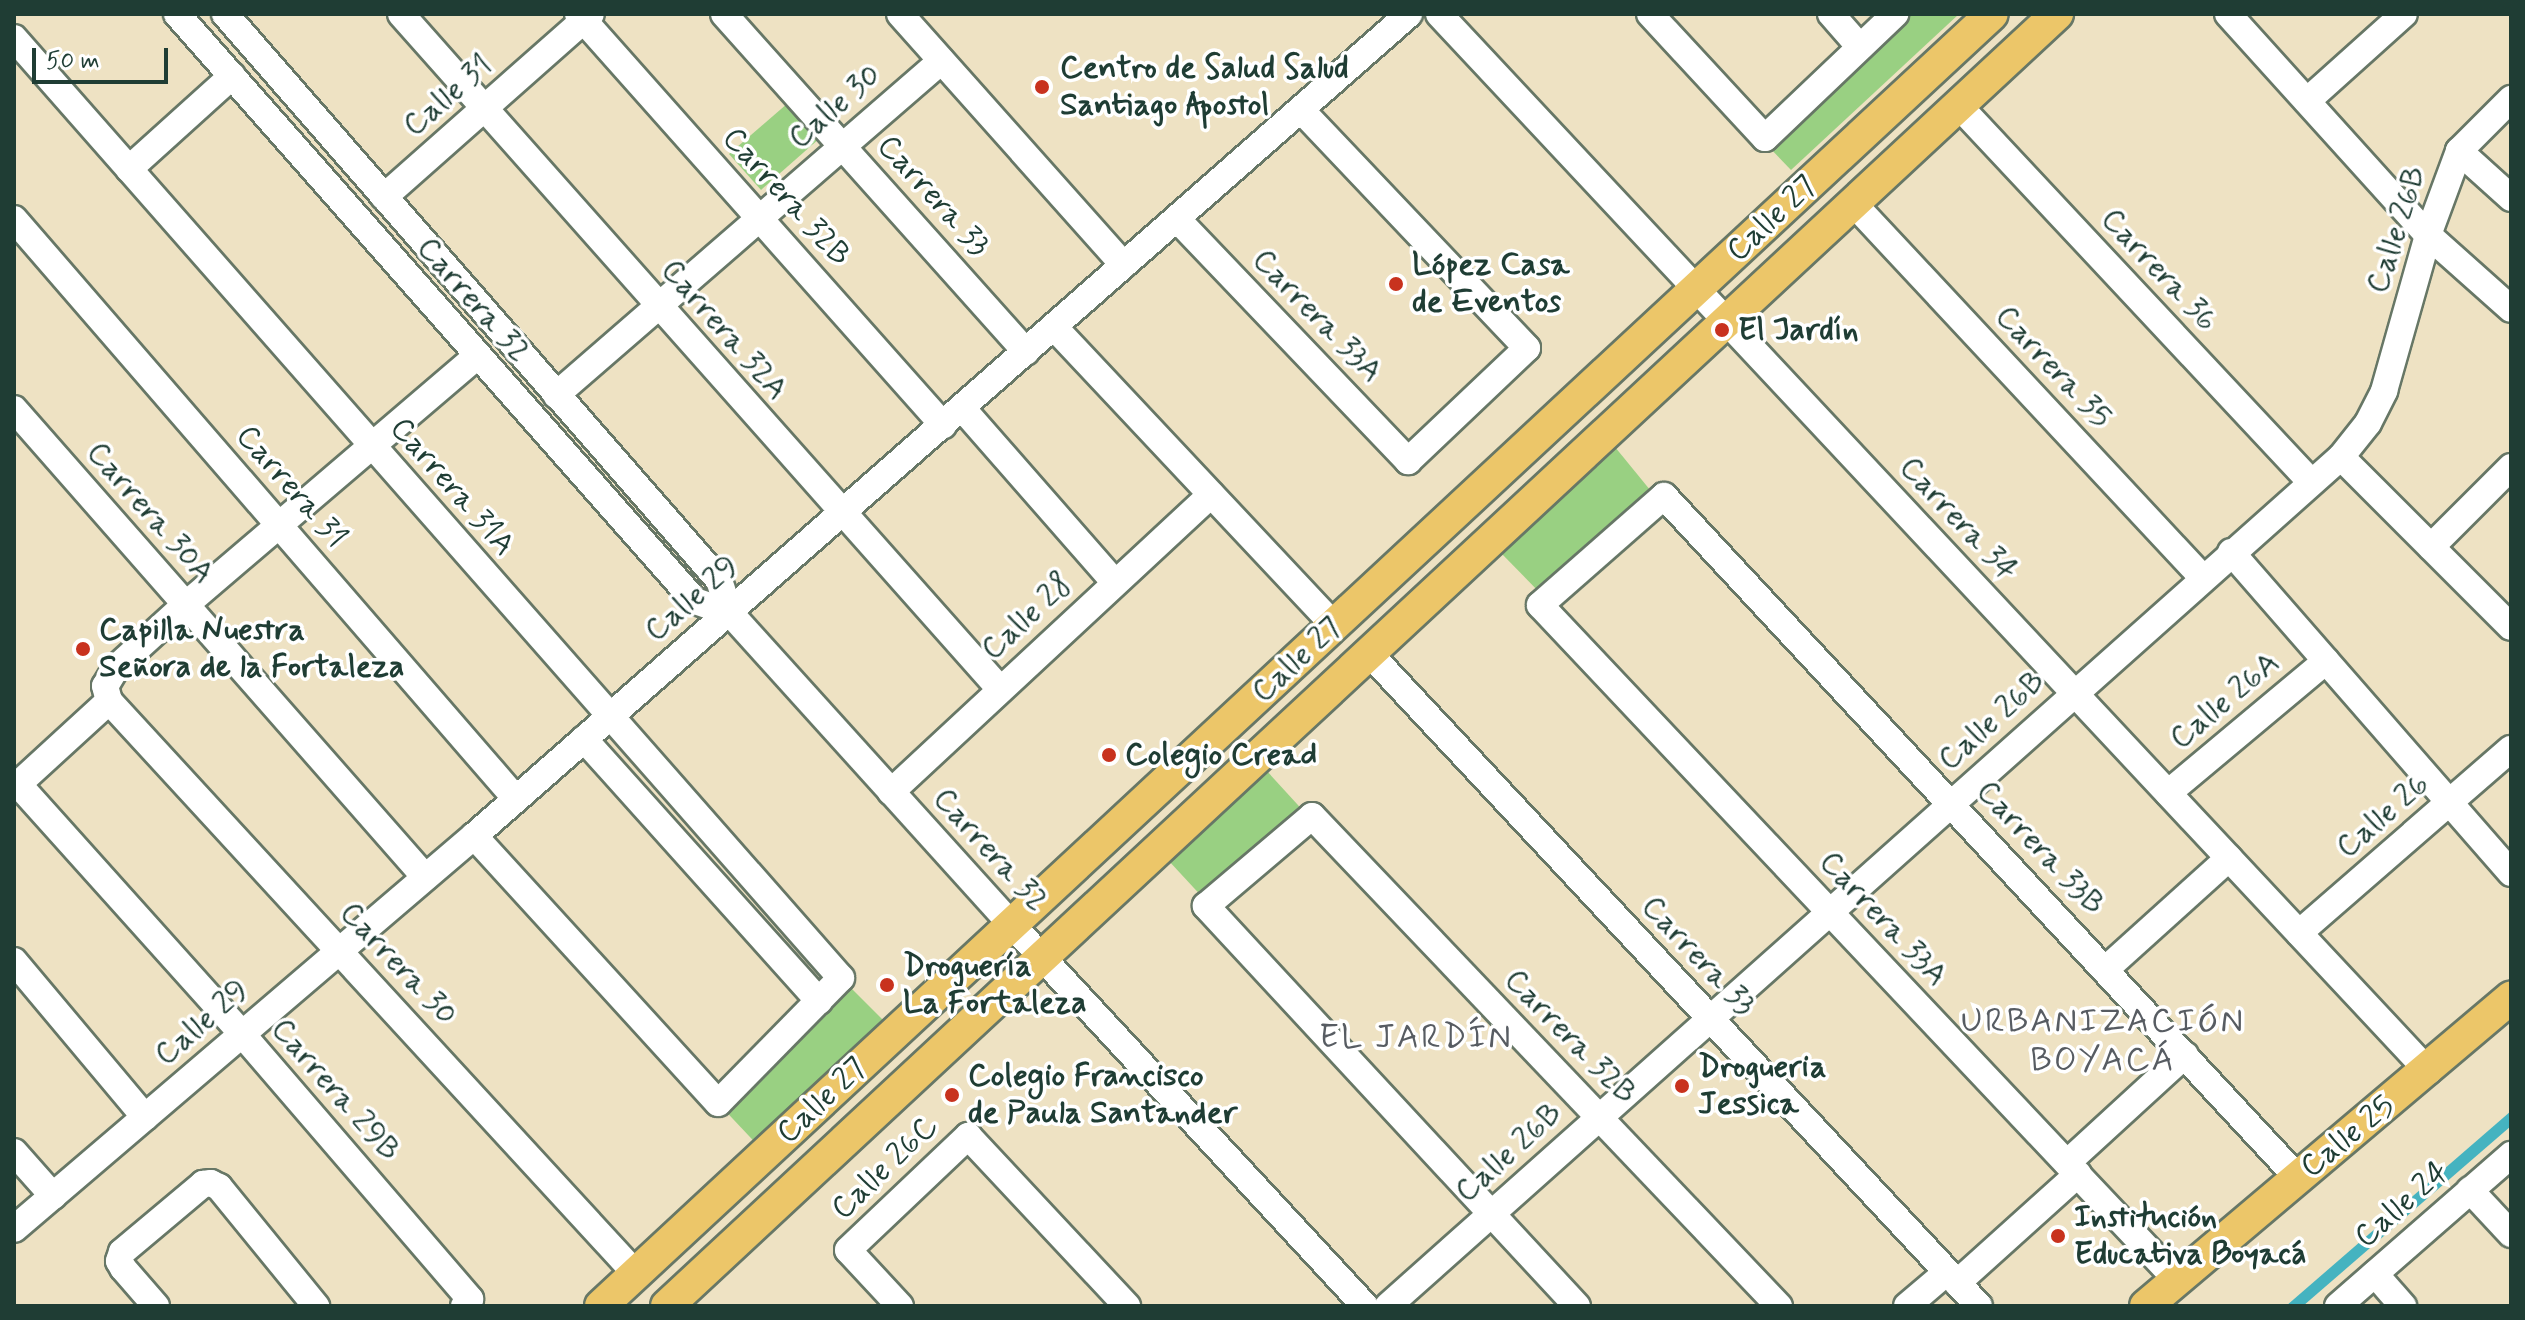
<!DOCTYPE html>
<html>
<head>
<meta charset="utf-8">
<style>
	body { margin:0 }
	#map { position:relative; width:2525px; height:1320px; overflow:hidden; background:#eee2c3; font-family:Mynerve,sans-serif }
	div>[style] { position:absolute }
	.green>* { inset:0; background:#99d082 }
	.water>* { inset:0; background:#45b3c0 }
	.roads { filter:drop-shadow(2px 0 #677766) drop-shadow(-2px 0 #677766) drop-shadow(0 2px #677766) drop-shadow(0 -2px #677766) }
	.minor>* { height:26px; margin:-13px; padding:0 13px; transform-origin:13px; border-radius:13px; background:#fff }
	.major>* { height:32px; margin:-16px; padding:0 16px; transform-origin:16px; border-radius:16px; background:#ecc669 }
	.dots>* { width:22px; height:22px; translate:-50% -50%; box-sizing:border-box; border:4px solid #fff; border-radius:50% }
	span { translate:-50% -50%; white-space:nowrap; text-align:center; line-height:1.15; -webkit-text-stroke:7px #fff; paint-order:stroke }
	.poi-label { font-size:32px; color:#1f3d34; font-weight:700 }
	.left { translate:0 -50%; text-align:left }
	.street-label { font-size:32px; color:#1f3d34 }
	.neighbourhood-label { font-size:34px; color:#575c62; letter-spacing:2px }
	.frame { position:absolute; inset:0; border:16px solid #1f3d34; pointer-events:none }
	.scale { position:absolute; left:32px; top:48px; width:136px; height:36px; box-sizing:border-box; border:4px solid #1f3d34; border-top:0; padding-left:10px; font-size:24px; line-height:28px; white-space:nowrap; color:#1f3d34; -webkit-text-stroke:6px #fff; paint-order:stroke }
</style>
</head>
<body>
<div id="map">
	<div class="green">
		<i style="clip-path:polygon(1906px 14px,1959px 14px,1791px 170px,1767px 145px)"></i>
		<i style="clip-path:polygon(788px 103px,820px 138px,761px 190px,729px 154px)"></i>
		<i style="clip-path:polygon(1615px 447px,1655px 496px,1542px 595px,1501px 553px)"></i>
		<i style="clip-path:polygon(1266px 770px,1308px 816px,1206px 901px,1168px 860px)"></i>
		<i style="clip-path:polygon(841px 978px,895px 1032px,766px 1154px,718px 1103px)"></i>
	</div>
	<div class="water">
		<i style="clip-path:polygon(2511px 1111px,2511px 1126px,2303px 1306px,2286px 1306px)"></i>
	</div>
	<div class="roads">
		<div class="minor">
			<i style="left:177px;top:14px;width:783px;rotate:48.57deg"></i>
			<i style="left:695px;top:601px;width:37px;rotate:19deg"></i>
			<i style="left:225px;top:14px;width:751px;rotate:48.89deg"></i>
			<i style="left:719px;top:580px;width:35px;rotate:72deg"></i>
			<i style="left:730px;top:613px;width:421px;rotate:47.9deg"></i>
			<i style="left:1012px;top:925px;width:519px;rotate:47.18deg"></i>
			<i style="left:401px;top:14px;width:901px;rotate:48.42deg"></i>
			<i style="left:578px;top:14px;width:550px;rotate:48.39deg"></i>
			<i style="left:724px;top:14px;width:453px;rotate:48.2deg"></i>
			<i style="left:900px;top:14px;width:336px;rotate:48.3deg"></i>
			<i style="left:1439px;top:14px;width:1448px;rotate:46.9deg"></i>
			<i style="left:1650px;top:14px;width:169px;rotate:47.2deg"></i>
			<i style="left:1765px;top:138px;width:180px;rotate:-43.6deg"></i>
			<i style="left:1831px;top:14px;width:44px;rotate:48.7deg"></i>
			<i style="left:2228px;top:14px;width:298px;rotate:47.9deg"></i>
			<i style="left:2428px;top:235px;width:111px;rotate:41.7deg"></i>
			<i style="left:14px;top:38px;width:1252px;rotate:48.66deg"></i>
			<i style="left:841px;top:978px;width:175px;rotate:134.5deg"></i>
			<i style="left:718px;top:1103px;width:362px;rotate:-132.4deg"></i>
			<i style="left:2307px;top:101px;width:130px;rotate:-41.9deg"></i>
			<i style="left:1959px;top:106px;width:514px;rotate:46.89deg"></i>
			<i style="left:2459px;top:151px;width:70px;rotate:42.1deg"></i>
			<i style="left:129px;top:169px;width:139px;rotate:-42.1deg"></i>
			<i style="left:384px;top:197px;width:276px;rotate:-41.5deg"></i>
			<i style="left:1853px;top:203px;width:512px;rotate:46.98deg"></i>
			<i style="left:14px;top:219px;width:767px;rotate:49.12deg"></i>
			<i style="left:1177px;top:219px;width:335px;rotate:46.3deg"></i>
			<i style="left:1408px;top:461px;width:164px;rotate:-43.5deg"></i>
			<i style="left:1527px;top:348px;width:328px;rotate:-133.5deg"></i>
			<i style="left:1054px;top:327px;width:409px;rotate:46.8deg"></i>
			<i style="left:477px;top:356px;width:384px;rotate:139.5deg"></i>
			<i style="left:185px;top:605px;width:93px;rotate:137.6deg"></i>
			<i style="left:116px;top:668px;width:21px;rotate:121deg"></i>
			<i style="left:105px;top:686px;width:16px;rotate:75deg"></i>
			<i style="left:109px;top:701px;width:778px;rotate:47.39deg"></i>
			<i style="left:556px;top:395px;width:510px;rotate:-40.94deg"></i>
			<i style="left:962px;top:408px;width:232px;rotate:48.8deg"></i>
			<i style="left:14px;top:409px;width:623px;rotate:48.71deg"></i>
			<i style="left:2341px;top:457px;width:240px;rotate:45deg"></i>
			<i style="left:2431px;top:547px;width:113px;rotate:-45deg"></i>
			<i style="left:2231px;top:552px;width:426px;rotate:48.9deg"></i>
			<i style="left:1368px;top:652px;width:895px;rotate:46.95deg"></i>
			<i style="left:584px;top:739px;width:352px;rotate:48.1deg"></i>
			<i style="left:18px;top:784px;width:336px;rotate:48.1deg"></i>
			<i style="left:242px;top:1034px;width:350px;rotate:49.3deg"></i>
			<i style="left:470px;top:1299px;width:9px;rotate:131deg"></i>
			<i style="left:14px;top:788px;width:129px;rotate:-42.5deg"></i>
			<i style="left:891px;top:792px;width:437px;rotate:-42.9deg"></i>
			<i style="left:2168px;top:793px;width:206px;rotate:-39.9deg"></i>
			<i style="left:2299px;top:933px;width:281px;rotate:-41deg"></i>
			<i style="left:14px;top:961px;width:204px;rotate:50deg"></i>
			<i style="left:2105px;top:970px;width:167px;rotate:-42.1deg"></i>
			<i style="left:14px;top:1152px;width:59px;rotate:48.4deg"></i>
			<i style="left:2067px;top:1163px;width:160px;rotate:-42.5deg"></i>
			<i style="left:2470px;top:1190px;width:60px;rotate:47deg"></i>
			<i style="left:14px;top:1229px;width:605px;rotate:-40.51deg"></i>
			<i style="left:474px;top:836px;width:1245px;rotate:-41.32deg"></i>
			<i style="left:2375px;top:1274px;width:43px;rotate:48.8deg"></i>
			<i style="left:2177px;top:1280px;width:928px;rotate:-133.34deg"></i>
			<i style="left:1540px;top:605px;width:165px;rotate:-41.3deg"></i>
			<i style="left:1664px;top:496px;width:931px;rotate:47.09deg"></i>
			<i style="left:1957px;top:1283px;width:163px;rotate:-42deg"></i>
			<i style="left:156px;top:1306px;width:50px;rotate:-131deg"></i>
			<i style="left:123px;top:1268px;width:8px;rotate:-120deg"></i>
			<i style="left:119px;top:1261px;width:9px;rotate:-72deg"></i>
			<i style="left:122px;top:1252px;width:106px;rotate:-40deg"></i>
			<i style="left:203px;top:1184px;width:8px;rotate:-7deg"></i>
			<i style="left:211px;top:1183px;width:9px;rotate:27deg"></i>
			<i style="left:219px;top:1187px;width:154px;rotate:50.8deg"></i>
			<i style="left:900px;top:1306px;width:76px;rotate:-132.9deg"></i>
			<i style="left:848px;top:1250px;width:166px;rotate:-43.5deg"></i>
			<i style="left:968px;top:1136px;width:233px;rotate:46.9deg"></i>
			<i style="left:1388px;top:1306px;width:1276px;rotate:-41.7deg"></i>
			<i style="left:2341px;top:457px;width:43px;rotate:-51.5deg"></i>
			<i style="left:2368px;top:423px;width:36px;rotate:-63deg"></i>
			<i style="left:2384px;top:391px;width:162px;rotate:-74.2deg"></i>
			<i style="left:2428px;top:235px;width:90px;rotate:-69.7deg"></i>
			<i style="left:2459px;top:151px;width:74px;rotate:-45deg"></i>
			<i style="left:1577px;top:1306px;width:546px;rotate:-132.85deg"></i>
			<i style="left:1206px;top:906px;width:139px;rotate:-40.3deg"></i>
			<i style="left:1312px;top:816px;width:677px;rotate:46.38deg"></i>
			<i style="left:1907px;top:1306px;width:52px;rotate:-40.4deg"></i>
			<i style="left:2338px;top:1306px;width:230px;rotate:-41.1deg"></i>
		</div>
		<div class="major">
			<i style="left:601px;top:1306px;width:1898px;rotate:-42.89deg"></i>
			<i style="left:667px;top:1306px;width:1898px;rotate:-42.91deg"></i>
			<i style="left:2146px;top:1306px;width:478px;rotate:-40.2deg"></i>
		</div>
	</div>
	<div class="dots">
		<i style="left:1042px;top:87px;background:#c8321e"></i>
		<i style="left:1396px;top:284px;background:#c8321e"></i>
		<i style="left:1722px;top:330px;background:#c8321e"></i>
		<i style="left:83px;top:649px;background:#c8321e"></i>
		<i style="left:1109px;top:755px;background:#c8321e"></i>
		<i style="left:887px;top:985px;background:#c8321e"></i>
		<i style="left:1682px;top:1086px;background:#c8321e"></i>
		<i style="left:952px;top:1095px;background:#c8321e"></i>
		<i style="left:2058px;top:1236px;background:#c8321e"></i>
	</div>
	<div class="poi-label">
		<span class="left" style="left:1060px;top:87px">Centro de Salud Salud<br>Santiago Apostol</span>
		<span class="left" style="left:1412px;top:284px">López Casa<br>de Eventos</span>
		<span class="left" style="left:1738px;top:330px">El Jardín</span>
		<span class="left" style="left:99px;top:649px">Capilla Nuestra<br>Señora de la Fortaleza</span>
		<span class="left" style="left:1125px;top:755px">Colegio Cread</span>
		<span class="left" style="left:903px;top:985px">Droguería<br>La Fortaleza</span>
		<span class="left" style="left:1698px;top:1086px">Drogueria<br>Jessica</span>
		<span class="left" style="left:968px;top:1095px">Colegio Francisco<br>de Paula Santander</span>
		<span class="left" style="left:2074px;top:1236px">Institución<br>Educativa Boyacá</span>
	</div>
	<div class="street-label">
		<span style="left:448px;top:96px;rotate:-41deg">Calle 31</span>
		<span style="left:835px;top:107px;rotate:-41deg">Calle 30</span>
		<span style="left:933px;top:196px;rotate:48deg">Carrera 33</span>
		<span style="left:786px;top:197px;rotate:48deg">Carrera 32B</span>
		<span style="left:1772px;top:219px;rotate:-43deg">Calle 27</span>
		<span style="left:2397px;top:230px;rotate:-72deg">Calle 26B</span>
		<span style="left:2159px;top:270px;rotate:47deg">Carrera 36</span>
		<span style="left:473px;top:300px;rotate:49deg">Carrera 32</span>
		<span style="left:1317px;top:316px;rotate:46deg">Carrera 33A</span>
		<span style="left:724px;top:330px;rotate:49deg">Carrera 32A</span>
		<span style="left:2053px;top:367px;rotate:47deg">Carrera 35</span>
		<span style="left:291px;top:487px;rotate:49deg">Carrera 31</span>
		<span style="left:452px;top:487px;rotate:49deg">Carrera 31A</span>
		<span style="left:150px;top:513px;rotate:49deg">Carrera 30A</span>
		<span style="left:1958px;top:519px;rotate:47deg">Carrera 34</span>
		<span style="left:692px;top:599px;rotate:-41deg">Calle 29</span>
		<span style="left:1027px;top:617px;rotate:-43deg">Calle 28</span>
		<span style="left:1297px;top:660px;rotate:-43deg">Calle 27</span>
		<span style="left:2225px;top:701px;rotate:-40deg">Calle 26A</span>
		<span style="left:1992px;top:721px;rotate:-42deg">Calle 26B</span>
		<span style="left:2383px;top:816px;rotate:-41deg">Calle 26</span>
		<span style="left:2040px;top:848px;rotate:47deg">Carrera 33B</span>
		<span style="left:990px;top:850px;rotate:48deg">Carrera 32</span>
		<span style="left:1883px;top:919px;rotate:47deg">Carrera 33A</span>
		<span style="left:1698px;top:956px;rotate:47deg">Carrera 33</span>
		<span style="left:398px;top:964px;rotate:47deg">Carrera 30</span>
		<span style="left:202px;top:1023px;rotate:-41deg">Calle 29</span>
		<span style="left:1570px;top:1037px;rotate:46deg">Carrera 32B</span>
		<span style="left:335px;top:1090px;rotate:49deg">Carrera 29B</span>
		<span style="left:822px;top:1101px;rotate:-43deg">Calle 27</span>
		<span style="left:2348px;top:1137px;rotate:-39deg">Calle 25</span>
		<span style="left:1509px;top:1153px;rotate:-42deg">Calle 26B</span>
		<span style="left:885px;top:1168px;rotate:-44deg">Calle 26C</span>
		<span style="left:2402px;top:1205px;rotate:-41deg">Calle 24</span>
	</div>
	<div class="neighbourhood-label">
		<span style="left:2103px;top:1041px">URBANIZACIÓN<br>BOYACÁ</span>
		<span style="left:1416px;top:1038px">EL JARDÍN</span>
	</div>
	<div class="frame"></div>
	<div class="scale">50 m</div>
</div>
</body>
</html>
